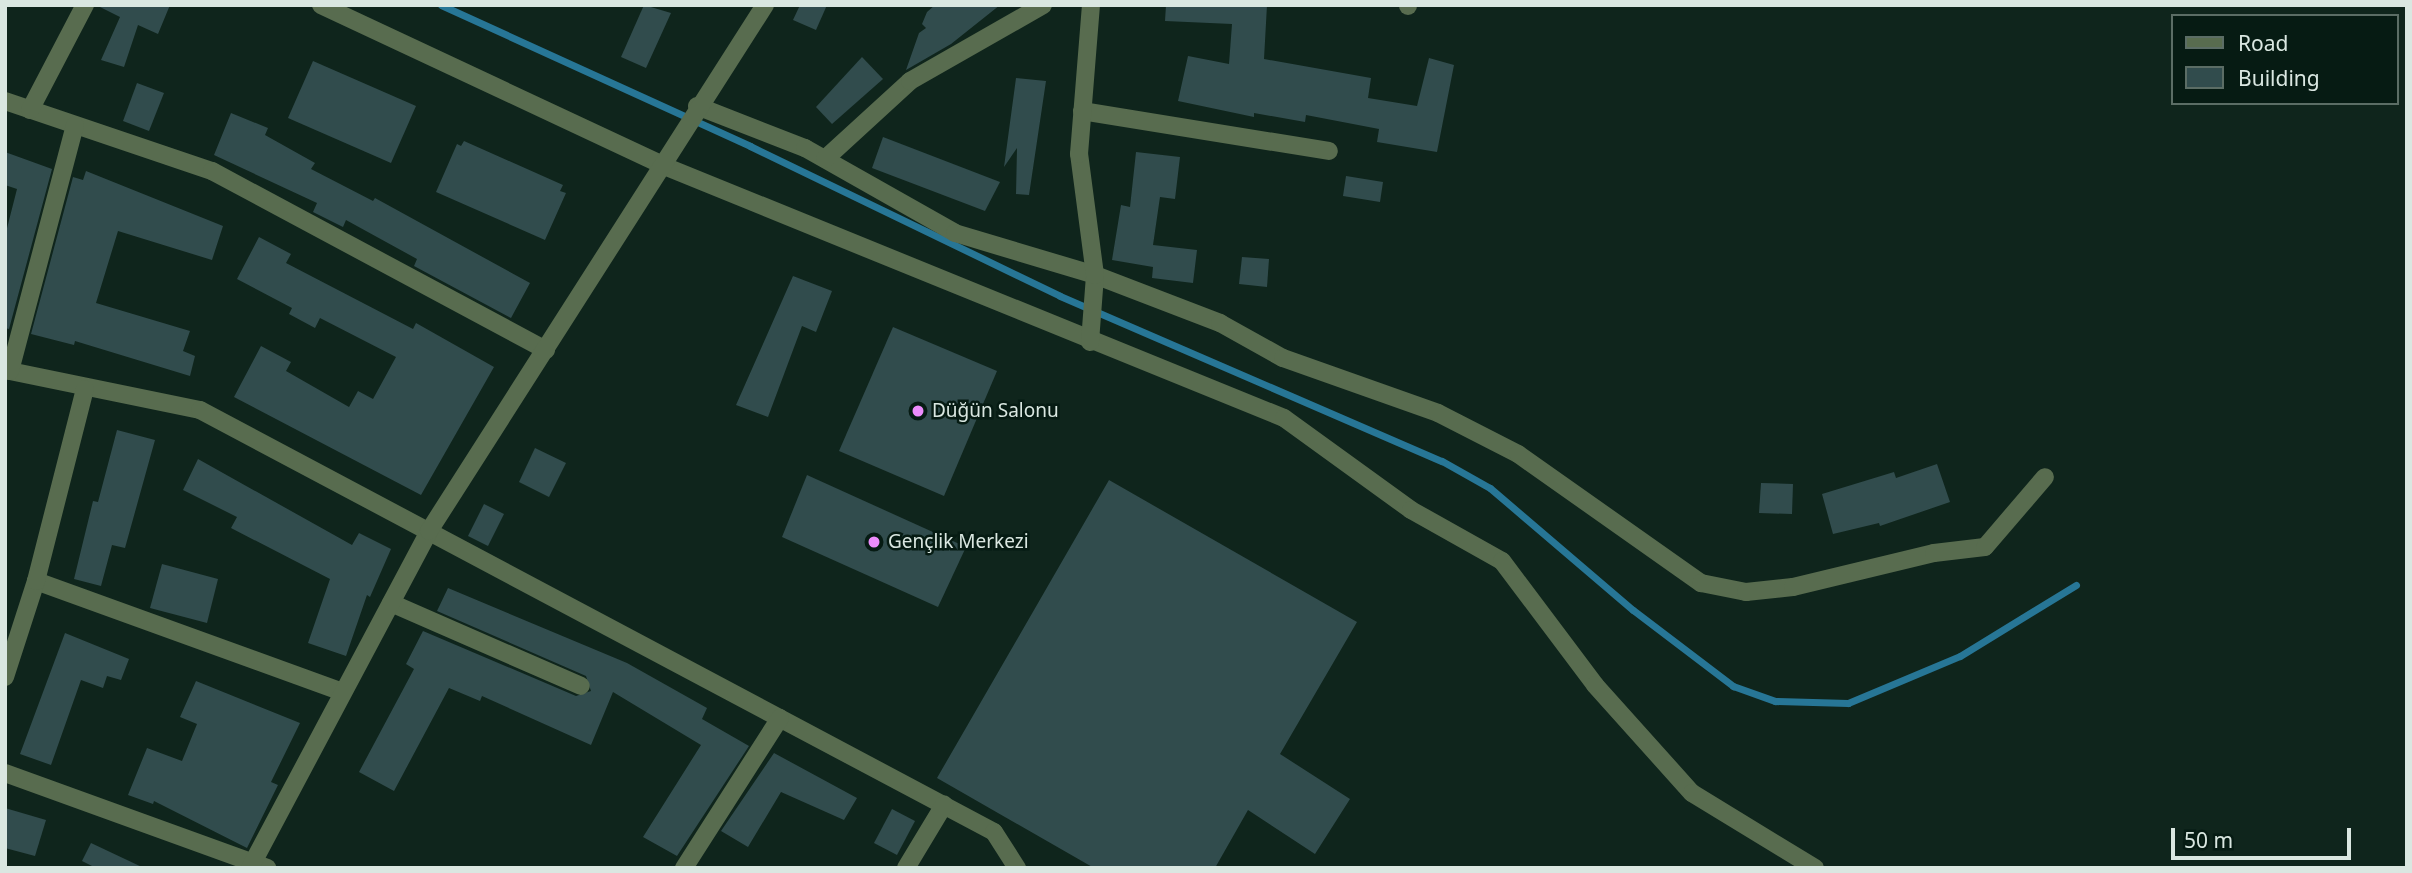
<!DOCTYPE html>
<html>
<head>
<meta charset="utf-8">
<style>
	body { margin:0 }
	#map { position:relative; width:2412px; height:873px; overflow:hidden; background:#0f251c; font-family:"Noto Sans",sans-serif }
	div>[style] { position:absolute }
	.stream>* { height:7px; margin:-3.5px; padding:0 3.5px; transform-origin:3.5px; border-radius:3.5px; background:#277696 }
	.building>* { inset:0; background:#314c4d }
	.minor>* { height:18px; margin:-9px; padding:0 9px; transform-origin:9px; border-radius:9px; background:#586c4f }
	.dots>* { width:19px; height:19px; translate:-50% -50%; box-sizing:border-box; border:4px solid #061b13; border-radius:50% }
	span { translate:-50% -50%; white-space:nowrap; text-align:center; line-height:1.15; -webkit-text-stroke:5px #061b13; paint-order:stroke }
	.poi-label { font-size:19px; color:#dae7e1 }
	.left { translate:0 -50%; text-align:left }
	.frame { position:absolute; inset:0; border:7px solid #dae7e1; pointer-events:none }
	.legend { position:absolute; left:2171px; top:14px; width:228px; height:91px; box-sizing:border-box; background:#061b13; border:2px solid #5b6d65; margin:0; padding:9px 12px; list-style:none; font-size:21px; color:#dae7e1 }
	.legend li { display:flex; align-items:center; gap:14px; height:35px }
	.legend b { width:35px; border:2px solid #5b6d65 }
	.scale { position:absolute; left:2171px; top:828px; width:180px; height:32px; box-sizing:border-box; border:4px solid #dae7e1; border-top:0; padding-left:9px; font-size:21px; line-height:24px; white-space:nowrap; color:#dae7e1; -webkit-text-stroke:5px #061b13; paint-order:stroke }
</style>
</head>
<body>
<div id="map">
	<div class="stream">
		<i style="left:441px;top:5px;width:340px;rotate:24.5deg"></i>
		<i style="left:750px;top:146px;width:344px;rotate:25.8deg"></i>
		<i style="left:1060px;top:296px;width:416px;rotate:23.4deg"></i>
		<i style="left:1442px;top:461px;width:55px;rotate:29.4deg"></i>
		<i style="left:1490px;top:488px;width:188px;rotate:40.5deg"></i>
		<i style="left:1633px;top:610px;width:126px;rotate:37.2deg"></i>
		<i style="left:1733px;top:686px;width:45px;rotate:19.7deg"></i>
		<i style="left:1775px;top:701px;width:73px;rotate:1.6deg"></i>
		<i style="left:1848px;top:703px;width:121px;rotate:-22.8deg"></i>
		<i style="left:1960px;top:656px;width:136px;rotate:-31.5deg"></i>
	</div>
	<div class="building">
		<i style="clip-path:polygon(96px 5px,170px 5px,158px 34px,138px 25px,124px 67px,101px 60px,120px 17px)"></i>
		<i style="clip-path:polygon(644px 5px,671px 13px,646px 68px,621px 57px)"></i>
		<i style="clip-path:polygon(800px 5px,827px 5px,816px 30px,793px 20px)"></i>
		<i style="clip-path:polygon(935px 5px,1000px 5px,951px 44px,906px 70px,919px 33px,926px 28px,922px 24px,927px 12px)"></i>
		<i style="clip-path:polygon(1166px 5px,1267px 5px,1264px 59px,1371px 78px,1368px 98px,1417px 106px,1429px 58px,1454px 65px,1437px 152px,1377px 142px,1379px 129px,1306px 115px,1305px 122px,1254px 113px,1254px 117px,1178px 101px,1188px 56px,1229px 64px,1232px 24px,1165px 21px)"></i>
		<i style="clip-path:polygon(862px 57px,883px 79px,832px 124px,816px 107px)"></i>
		<i style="clip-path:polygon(313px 61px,416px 106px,391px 163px,288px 118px)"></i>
		<i style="clip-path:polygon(1016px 78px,1046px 81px,1029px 195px,1016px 194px,1017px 148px,1004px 167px)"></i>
		<i style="clip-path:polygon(137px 83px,164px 93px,149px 131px,123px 121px)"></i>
		<i style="clip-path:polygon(231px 113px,268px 128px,265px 135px,315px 163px,311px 169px,373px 201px,375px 198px,530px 283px,511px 318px,414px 266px,417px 259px,346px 220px,343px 227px,313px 212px,317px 203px,214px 155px)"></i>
		<i style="clip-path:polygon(883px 137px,1000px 182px,985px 211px,872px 168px)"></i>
		<i style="clip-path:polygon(464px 141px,563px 185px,560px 191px,566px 193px,545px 240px,436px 192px,457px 144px,461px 146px)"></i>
		<i style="clip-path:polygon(5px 152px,52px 169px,9px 329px,5px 328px,5px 236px,17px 189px,5px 185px)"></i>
		<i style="clip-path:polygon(1136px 152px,1180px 157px,1175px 199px,1160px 197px,1153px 245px,1197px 250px,1193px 283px,1152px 278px,1153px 267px,1112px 260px,1121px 205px,1130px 207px)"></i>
		<i style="clip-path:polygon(86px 171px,223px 226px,212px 260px,118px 231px,96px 303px,190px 331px,183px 351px,195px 356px,190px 376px,75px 341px,74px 345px,31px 334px,73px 177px,83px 180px)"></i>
		<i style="clip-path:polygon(1346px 176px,1383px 182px,1380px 202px,1343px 196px)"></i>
		<i style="clip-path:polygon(259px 237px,291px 254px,286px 263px,413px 329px,416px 323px,494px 367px,421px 495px,234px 397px,261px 346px,291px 362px,286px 371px,349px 407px,358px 391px,373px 399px,396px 357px,320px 318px,315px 328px,289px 314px,292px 308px,237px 279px)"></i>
		<i style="clip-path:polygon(1242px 257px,1269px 259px,1267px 287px,1239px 284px)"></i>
		<i style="clip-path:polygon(793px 276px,832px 291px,816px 332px,802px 326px,768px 417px,736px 405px)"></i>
		<i style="clip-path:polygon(893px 327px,997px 371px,944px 496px,839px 451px)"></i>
		<i style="clip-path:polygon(117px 430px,155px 440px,125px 548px,112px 545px,101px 586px,74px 579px,93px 501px,98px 502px)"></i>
		<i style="clip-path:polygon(535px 448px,566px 463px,549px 497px,519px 482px)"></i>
		<i style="clip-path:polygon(198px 459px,352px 545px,359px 533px,391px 549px,370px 597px,367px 595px,346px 656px,308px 643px,330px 579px,231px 528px,237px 517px,183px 490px)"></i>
		<i style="clip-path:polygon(1937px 464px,1950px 502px,1880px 526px,1879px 523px,1833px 534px,1822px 494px,1894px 472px,1896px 478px)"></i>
		<i style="clip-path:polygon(807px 475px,966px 547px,938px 607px,782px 537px)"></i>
		<i style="clip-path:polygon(1109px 480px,1357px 622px,1280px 754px,1350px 799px,1315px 854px,1248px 810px,1215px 868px,1094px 868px,937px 778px)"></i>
		<i style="clip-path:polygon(1761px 483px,1793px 484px,1792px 514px,1759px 513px)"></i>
		<i style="clip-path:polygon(484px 504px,504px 514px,488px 546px,468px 536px)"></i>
		<i style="clip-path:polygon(162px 564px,218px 579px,207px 623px,150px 608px)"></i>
		<i style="clip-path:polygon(448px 588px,627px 663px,707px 708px,702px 719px,749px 746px,677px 856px,643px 837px,701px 745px,613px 692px,591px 745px,482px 696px,480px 701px,449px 688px,394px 791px,359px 772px,414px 669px,406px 664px,423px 631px,576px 696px,591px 691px,586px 676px,437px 611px)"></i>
		<i style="clip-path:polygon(65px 633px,129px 659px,121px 680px,107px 676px,103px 688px,81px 680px,51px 765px,20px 754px)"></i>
		<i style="clip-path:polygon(196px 681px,300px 723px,271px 782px,278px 785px,247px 848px,154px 801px,153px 804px,128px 795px,147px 748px,182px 761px,197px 724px,180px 717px)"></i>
		<i style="clip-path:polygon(774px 753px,857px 798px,844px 820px,781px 792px,748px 847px,721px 831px)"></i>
		<i style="clip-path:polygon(5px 808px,46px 820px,35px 856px,5px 848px)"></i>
		<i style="clip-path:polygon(892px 809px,915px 821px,897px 855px,874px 843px)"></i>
		<i style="clip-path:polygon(91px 843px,144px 868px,96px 868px,82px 861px)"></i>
	</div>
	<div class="minor">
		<i style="left:321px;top:5px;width:379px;rotate:25.1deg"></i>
		<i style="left:664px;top:166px;width:669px;rotate:22.12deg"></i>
		<i style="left:1284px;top:418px;width:157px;rotate:35.9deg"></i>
		<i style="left:1411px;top:510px;width:104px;rotate:29.3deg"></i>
		<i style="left:1502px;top:561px;width:155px;rotate:53.1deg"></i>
		<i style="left:1595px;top:685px;width:145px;rotate:48.1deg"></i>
		<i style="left:1692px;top:793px;width:144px;rotate:31.4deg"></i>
		<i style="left:1408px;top:5px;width:1px;rotate:90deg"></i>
		<i style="left:5px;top:101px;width:219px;rotate:18.7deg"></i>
		<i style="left:212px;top:171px;width:379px;rotate:28.2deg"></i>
		<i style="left:697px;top:106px;width:116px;rotate:21.3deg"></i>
		<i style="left:805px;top:148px;width:172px;rotate:29.5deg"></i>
		<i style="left:955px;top:233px;width:146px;rotate:16.7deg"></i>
		<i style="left:1095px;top:275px;width:134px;rotate:21deg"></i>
		<i style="left:1220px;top:323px;width:72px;rotate:29.1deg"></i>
		<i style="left:1283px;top:358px;width:164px;rotate:19.5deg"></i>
		<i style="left:1438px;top:413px;width:90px;rotate:27.1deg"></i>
		<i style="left:1518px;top:454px;width:224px;rotate:35.2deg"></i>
		<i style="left:1701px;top:583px;width:46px;rotate:11.3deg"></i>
		<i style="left:1746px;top:592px;width:47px;rotate:-6.1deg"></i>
		<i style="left:1793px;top:587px;width:145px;rotate:-13.6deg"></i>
		<i style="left:1934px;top:553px;width:51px;rotate:-6.7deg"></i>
		<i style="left:1985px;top:547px;width:92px;rotate:-49.4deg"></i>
		<i style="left:30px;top:110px;width:119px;rotate:-62.4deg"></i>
		<i style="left:1082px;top:111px;width:250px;rotate:9.2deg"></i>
		<i style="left:825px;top:159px;width:115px;rotate:-42.5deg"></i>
		<i style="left:910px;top:81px;width:153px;rotate:-29.7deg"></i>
		<i style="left:1090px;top:342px;width:67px;rotate:-85.7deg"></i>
		<i style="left:1095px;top:275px;width:122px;rotate:-97.5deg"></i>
		<i style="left:1079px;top:154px;width:149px;rotate:-85.4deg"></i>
		<i style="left:5px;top:370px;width:199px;rotate:11.6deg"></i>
		<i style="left:200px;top:410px;width:899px;rotate:27.99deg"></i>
		<i style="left:994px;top:832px;width:43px;rotate:57.4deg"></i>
		<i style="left:10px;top:371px;width:254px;rotate:-75.2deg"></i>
		<i style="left:36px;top:581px;width:326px;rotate:19.9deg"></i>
		<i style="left:391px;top:603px;width:207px;rotate:23.6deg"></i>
		<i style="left:5px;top:677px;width:101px;rotate:-72.1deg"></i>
		<i style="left:36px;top:581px;width:198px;rotate:-75.7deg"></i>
		<i style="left:5px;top:773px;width:279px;rotate:19.9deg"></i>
		<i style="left:250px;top:868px;width:382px;rotate:-62deg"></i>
		<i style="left:429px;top:531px;width:624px;rotate:-57.43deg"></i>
		<i style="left:684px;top:868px;width:178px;rotate:-57.4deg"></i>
		<i style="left:906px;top:868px;width:74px;rotate:-58.9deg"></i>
	</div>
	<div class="dots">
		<i style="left:918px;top:411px;background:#ec8cfb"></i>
		<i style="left:874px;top:542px;background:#ec8cfb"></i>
	</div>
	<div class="poi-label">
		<span class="left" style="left:932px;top:411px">Düğün Salonu</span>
		<span class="left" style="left:888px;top:542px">Gençlik Merkezi</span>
	</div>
	<div class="frame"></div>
	<ul class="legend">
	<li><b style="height:9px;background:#586c4f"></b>Road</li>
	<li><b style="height:19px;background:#314c4d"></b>Building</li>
	</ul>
	<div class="scale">50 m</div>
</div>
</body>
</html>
